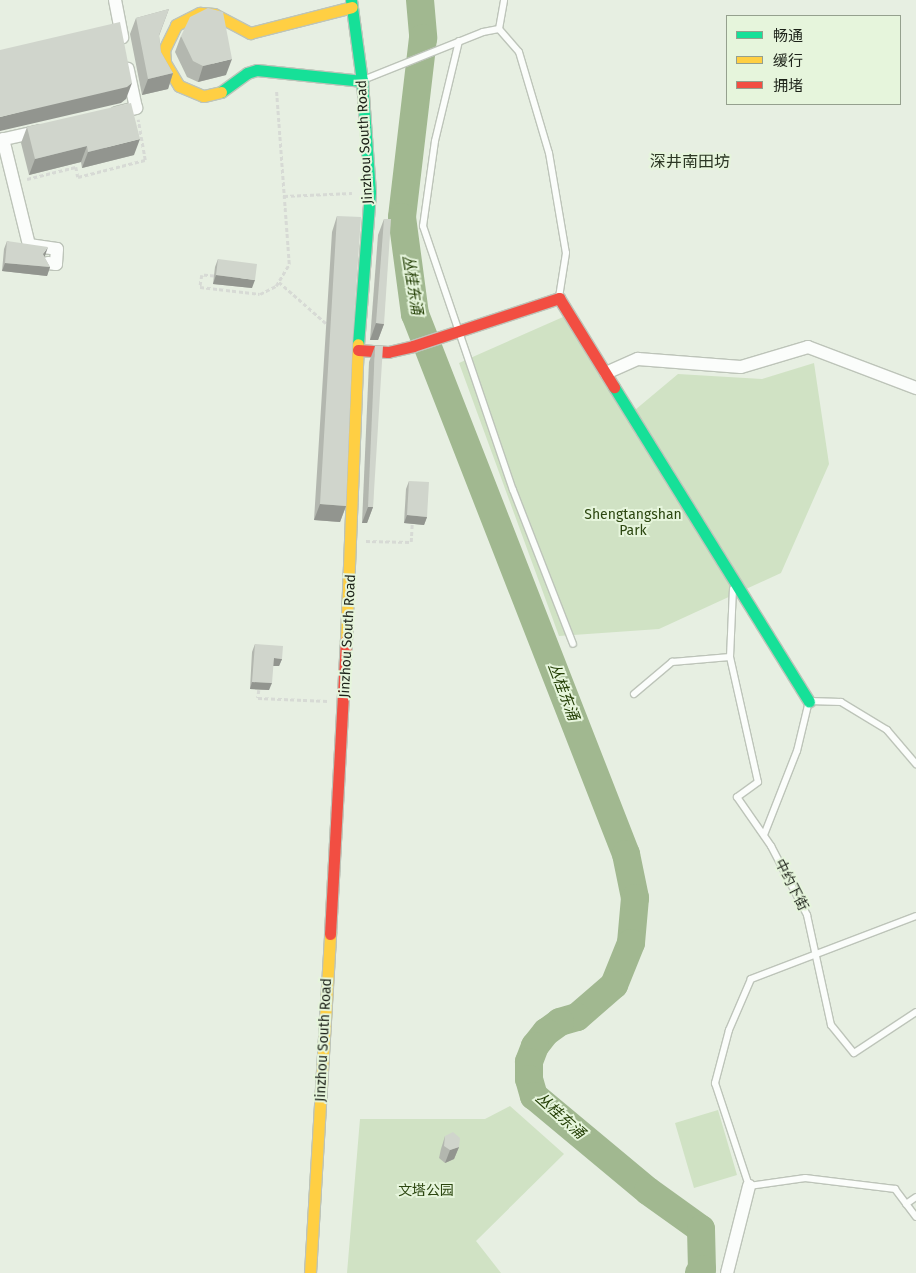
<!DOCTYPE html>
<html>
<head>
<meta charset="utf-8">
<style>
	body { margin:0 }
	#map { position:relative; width:916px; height:1273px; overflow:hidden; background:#e7efe2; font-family:"Fira Sans","Noto Sans SC",sans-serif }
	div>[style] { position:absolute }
	.green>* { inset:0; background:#d0e2c4 }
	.river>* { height:28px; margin:-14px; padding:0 14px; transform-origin:14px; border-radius:14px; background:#a1b890 }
	.path>* { height:2.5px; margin-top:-1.25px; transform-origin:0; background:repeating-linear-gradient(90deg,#d7dad5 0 4px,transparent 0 6.5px) }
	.roads { filter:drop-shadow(1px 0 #bdc4b9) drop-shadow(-1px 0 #bdc4b9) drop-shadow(0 1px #bdc4b9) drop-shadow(0 -1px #bdc4b9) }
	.lane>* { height:6px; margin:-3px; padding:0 3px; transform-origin:3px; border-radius:3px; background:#fbfdfb }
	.street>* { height:12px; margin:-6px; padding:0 6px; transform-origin:6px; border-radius:6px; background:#fbfdfb }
	.fast>* { height:11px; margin:-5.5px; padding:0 5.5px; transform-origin:5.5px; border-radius:5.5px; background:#16e098 }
	.slow>* { height:11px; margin:-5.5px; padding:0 5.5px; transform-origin:5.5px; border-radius:5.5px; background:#ffcf43 }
	.jam>* { height:11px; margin:-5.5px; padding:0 5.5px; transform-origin:5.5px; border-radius:5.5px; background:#f24e42 }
	.wall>* { inset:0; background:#b3b7af }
	.shaded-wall>* { inset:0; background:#92958f }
	.building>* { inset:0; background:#d0d5cc }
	span { translate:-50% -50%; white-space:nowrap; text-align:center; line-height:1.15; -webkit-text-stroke:4px #e6f5dc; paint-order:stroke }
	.street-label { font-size:14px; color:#1c2118 }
	.park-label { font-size:14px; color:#2b460f }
	.water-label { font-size:15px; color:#254007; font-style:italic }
	.quarter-label { font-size:16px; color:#2d3825 }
	.legend { position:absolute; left:726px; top:15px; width:175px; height:90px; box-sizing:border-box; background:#e6f5dc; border:1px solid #95a08e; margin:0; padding:6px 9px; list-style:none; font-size:15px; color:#1c2118 }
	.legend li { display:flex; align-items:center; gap:10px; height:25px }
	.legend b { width:25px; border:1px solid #95a08e }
</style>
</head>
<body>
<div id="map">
	<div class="green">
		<i style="clip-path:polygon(563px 317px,629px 415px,678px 374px,762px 379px,814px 363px,829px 464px,781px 573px,659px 629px,559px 636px,459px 363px)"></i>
		<i style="clip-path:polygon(510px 1106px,564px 1154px,476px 1241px,501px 1273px,347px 1273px,360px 1119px,485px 1119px)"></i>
		<i style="clip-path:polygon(718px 1110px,737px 1175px,694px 1188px,675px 1123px)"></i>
	</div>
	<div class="river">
		<i style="left:420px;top:0;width:38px;rotate:85deg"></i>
		<i style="left:423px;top:38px;width:180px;rotate:96.7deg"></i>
		<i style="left:402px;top:217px;width:98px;rotate:82.4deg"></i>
		<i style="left:415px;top:314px;width:580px;rotate:68.66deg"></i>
		<i style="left:626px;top:854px;width:45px;rotate:78.4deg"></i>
		<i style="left:635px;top:898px;width:45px;rotate:95.1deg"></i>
		<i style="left:631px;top:943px;width:45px;rotate:112deg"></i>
		<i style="left:614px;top:985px;width:49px;rotate:139.1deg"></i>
		<i style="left:577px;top:1017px;width:18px;rotate:164deg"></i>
		<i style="left:560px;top:1022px;width:17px;rotate:144deg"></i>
		<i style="left:546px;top:1032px;width:18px;rotate:128deg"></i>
		<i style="left:535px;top:1046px;width:17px;rotate:111deg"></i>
		<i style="left:529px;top:1062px;width:17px;rotate:90deg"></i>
		<i style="left:529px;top:1079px;width:18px;rotate:74deg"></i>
		<i style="left:534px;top:1096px;width:148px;rotate:39.8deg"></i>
		<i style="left:648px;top:1191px;width:65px;rotate:35.6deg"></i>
		<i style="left:701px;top:1229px;width:40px;rotate:88.6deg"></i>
		<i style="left:702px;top:1269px;width:5px;rotate:127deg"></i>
	</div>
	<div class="path">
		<i style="left:27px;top:179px;width:50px;rotate:-13.8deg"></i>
		<i style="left:76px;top:167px;width:10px;rotate:79deg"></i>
		<i style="left:78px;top:177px;width:69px;rotate:-14.2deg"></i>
		<i style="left:145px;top:160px;width:41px;rotate:-99.9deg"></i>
		<i style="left:284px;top:196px;width:68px;rotate:-2.5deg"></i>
		<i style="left:214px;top:276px;width:12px;rotate:-175deg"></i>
		<i style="left:202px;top:275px;width:12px;rotate:99deg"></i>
		<i style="left:200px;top:287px;width:60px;rotate:6.7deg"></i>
		<i style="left:260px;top:294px;width:18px;rotate:-27deg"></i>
		<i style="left:276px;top:286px;width:26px;rotate:-59deg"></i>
		<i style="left:289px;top:264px;width:175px;rotate:-94.2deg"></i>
		<i style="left:279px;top:282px;width:64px;rotate:41.2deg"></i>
		<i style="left:366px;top:541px;width:45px;rotate:1.3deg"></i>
		<i style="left:411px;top:542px;width:18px;rotate:-87deg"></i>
		<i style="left:259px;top:690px;width:8px;rotate:97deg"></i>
		<i style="left:258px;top:698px;width:70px;rotate:2.5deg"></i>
	</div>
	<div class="roads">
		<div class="lane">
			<i style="left:499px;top:29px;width:30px;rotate:49deg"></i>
			<i style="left:519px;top:52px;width:105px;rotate:73.5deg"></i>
			<i style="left:549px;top:153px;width:101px;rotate:80.4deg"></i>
			<i style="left:566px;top:253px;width:45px;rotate:99deg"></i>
			<i style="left:459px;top:41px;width:103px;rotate:103.5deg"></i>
			<i style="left:435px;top:141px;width:86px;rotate:98deg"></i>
			<i style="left:423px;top:226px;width:279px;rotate:71.2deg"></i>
			<i style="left:513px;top:490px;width:165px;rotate:68.7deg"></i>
			<i style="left:363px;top:80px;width:129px;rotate:-21.8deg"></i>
			<i style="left:483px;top:32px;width:16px;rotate:-11deg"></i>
			<i style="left:499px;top:29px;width:29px;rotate:-80deg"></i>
			<i style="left:730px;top:657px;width:128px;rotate:77.4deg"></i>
			<i style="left:758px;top:782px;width:26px;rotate:144deg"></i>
			<i style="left:737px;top:797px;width:60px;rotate:55.2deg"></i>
			<i style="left:771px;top:846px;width:78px;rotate:62.4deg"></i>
			<i style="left:807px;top:915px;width:113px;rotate:77.7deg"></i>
			<i style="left:831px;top:1025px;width:36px;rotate:51deg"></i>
			<i style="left:854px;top:1053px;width:74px;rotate:-33.5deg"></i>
			<i style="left:634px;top:694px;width:50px;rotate:-40.1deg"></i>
			<i style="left:672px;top:662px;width:58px;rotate:-4.9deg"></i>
			<i style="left:730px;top:657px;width:68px;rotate:-87.5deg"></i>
			<i style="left:764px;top:835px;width:90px;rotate:-68.6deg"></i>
			<i style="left:797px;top:751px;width:51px;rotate:-76.5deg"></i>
			<i style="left:809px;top:701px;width:32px;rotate:2deg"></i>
			<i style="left:841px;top:702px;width:54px;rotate:31.3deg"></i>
			<i style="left:887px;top:730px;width:45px;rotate:49.5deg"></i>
			<i style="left:916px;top:916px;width:177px;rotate:159.1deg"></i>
			<i style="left:751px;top:979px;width:56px;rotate:113.3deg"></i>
			<i style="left:729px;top:1030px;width:55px;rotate:104.8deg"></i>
			<i style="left:715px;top:1083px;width:108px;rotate:71.7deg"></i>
			<i style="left:749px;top:1186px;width:57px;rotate:-8.1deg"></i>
			<i style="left:805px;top:1178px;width:91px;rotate:7deg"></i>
			<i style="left:895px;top:1189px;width:35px;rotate:53deg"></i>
			<i style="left:906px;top:1204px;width:12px;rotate:-35deg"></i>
		</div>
		<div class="street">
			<i style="left:115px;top:0;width:38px;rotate:79deg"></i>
			<i style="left:116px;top:113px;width:21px;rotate:-14deg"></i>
			<i style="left:136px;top:108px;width:40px;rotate:-102deg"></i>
			<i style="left:3px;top:139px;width:109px;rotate:76.2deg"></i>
			<i style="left:29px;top:245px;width:28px;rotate:8deg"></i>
			<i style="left:57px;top:249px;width:15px;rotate:94deg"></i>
			<i style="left:56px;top:264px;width:8px;rotate:-173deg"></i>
			<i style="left:0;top:140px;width:42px;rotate:-12.4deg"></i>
			<i style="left:606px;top:373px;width:35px;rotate:-24deg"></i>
			<i style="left:638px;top:359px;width:103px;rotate:4.4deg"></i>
			<i style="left:741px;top:367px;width:70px;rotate:-16.6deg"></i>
			<i style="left:808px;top:347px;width:116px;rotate:20.8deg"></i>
			<i style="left:727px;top:1273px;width:90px;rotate:-75.8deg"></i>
		</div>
		<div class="fast">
			<i style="left:351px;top:0;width:82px;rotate:82.3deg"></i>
			<i style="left:362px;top:81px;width:111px;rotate:85.9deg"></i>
			<i style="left:370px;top:192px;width:152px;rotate:94.5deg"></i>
			<i style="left:221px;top:92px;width:32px;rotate:-36deg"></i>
			<i style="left:247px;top:73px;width:10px;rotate:-17deg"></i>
			<i style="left:257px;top:70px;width:106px;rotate:6deg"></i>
			<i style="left:614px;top:387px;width:370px;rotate:58.2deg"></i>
		</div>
		<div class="slow">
			<i style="left:221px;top:92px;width:18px;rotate:167deg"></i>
			<i style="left:203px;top:96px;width:26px;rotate:-157deg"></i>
			<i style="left:179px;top:86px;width:27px;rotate:-121deg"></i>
			<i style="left:165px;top:63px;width:13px;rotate:-94deg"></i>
			<i style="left:164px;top:50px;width:28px;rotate:-64deg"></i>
			<i style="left:176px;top:25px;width:27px;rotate:-27deg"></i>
			<i style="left:200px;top:13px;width:14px;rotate:4deg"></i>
			<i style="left:214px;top:14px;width:41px;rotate:27.8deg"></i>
			<i style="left:250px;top:33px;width:105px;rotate:-14.3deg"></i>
			<i style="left:346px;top:640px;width:296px;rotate:-87.7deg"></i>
			<i style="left:310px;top:1273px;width:340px;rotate:-86.6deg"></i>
		</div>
		<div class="jam">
			<i style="left:358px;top:350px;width:30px;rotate:4deg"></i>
			<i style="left:388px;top:352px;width:26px;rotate:-13deg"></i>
			<i style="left:413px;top:346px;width:154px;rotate:-18.2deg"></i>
			<i style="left:559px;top:298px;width:105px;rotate:58.3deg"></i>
			<i style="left:330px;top:934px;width:294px;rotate:-86.9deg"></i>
		</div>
	</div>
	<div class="wall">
		<i style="clip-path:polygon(169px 9px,159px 36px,161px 52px,173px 73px,168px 89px,142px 95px,130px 34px,136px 18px)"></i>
		<i style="clip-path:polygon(181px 36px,226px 75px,198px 82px,187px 77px,175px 52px)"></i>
		<i style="clip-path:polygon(27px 127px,134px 155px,82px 168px,81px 162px,29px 175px,21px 143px)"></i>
		<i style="clip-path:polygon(337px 216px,353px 333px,346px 506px,340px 522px,314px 520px,332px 232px)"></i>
		<i style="clip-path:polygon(384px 219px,384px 324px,378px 340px,370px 340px,378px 235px)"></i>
		<i style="clip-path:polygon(7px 241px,45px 256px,44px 257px,50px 267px,47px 276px,2px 271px,4px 249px)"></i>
		<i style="clip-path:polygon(218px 259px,252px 288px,213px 284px,215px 267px)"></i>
		<i style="clip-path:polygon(375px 346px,373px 507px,367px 523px,362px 523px,369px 362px)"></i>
		<i style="clip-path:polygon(409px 481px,427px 517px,424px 525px,404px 523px,406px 489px)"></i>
		<i style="clip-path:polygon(255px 644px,282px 659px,279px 666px,273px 666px,269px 690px,250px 689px,252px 652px)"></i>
		<i style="clip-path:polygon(445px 1136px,459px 1147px,454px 1159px,445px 1163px,439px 1158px,441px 1149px)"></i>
	</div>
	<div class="shaded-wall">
		<i style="clip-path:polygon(232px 59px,226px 75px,198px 82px,203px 66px)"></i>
		<i style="clip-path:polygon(173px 73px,168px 89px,142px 95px,148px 79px)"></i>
		<i style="clip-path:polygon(132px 83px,126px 99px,121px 103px,0 131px,0 117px)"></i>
		<i style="clip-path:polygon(140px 139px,134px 155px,82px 168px,88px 152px)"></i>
		<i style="clip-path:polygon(87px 146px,81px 162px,29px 175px,35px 159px)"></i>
		<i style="clip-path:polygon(48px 247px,45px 256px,40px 262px,43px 254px)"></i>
		<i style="clip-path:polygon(5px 263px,50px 267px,47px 276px,2px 271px)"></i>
		<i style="clip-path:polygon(216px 275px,255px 280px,252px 288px,213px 284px)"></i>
		<i style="clip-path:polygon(376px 323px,384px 324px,378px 340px,370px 340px)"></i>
		<i style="clip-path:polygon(320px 504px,346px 506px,340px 522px,314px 520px)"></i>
		<i style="clip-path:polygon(368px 507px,373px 507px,367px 523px,362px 523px)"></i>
		<i style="clip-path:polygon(407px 515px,427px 517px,424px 525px,404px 523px)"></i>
		<i style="clip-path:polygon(274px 658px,282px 659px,279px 666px,271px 666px)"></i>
		<i style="clip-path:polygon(252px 682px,272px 683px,269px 690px,250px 689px)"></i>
		<i style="clip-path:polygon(459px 1147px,454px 1159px,445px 1163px,450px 1150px)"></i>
	</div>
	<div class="building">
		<i style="clip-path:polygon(208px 8px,223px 12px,232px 59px,203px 66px,193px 61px,181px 36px,190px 17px)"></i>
		<i style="clip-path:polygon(169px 9px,159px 35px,161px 52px,173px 73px,148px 79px,136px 18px)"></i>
		<i style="clip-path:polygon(120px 22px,132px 83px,127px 87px,0 117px,0 50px)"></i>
		<i style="clip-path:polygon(131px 103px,140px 139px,88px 152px,87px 146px,35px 159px,27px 127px)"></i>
		<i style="clip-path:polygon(337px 216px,361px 217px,353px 333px,346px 506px,320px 504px)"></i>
		<i style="clip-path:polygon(384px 219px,391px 219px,384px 324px,376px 323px)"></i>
		<i style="clip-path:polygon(7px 241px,48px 247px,43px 254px,50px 267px,5px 263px)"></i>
		<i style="clip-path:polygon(218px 259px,257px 264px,255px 280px,216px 275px)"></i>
		<i style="clip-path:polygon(375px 346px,383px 346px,373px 507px,368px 507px)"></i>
		<i style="clip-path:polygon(409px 481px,429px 482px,427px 517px,407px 515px)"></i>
		<i style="clip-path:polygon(255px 644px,283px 646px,282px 659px,274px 658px,272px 683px,252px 682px)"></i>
		<i style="clip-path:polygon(453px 1132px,460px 1138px,459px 1147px,450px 1150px,444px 1146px,445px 1136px)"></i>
	</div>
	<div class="street-label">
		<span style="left:365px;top:142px;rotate:-93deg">Jinzhou South Road</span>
		<span style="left:348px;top:636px;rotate:-87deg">Jinzhou South Road</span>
		<span style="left:791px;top:885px;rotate:63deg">中约下街</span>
		<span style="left:324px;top:1040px;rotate:-87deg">Jinzhou South Road</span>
	</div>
	<div class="park-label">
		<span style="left:633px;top:523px">Shengtangshan<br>Park</span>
		<span style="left:426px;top:1191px">文塔公园</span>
	</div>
	<div class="water-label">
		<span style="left:412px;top:285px;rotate:81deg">丛桂东涌</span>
		<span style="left:563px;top:692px;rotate:69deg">丛桂东涌</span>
		<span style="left:560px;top:1116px;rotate:42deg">丛桂东涌</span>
	</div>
	<div class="quarter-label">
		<span style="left:690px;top:162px">深井南田坊</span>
	</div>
	<ul class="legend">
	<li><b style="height:6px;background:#16e098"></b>畅通</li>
	<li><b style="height:6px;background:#ffcf43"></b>缓行</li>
	<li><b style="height:6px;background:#f24e42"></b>拥堵</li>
	</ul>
</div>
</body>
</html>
